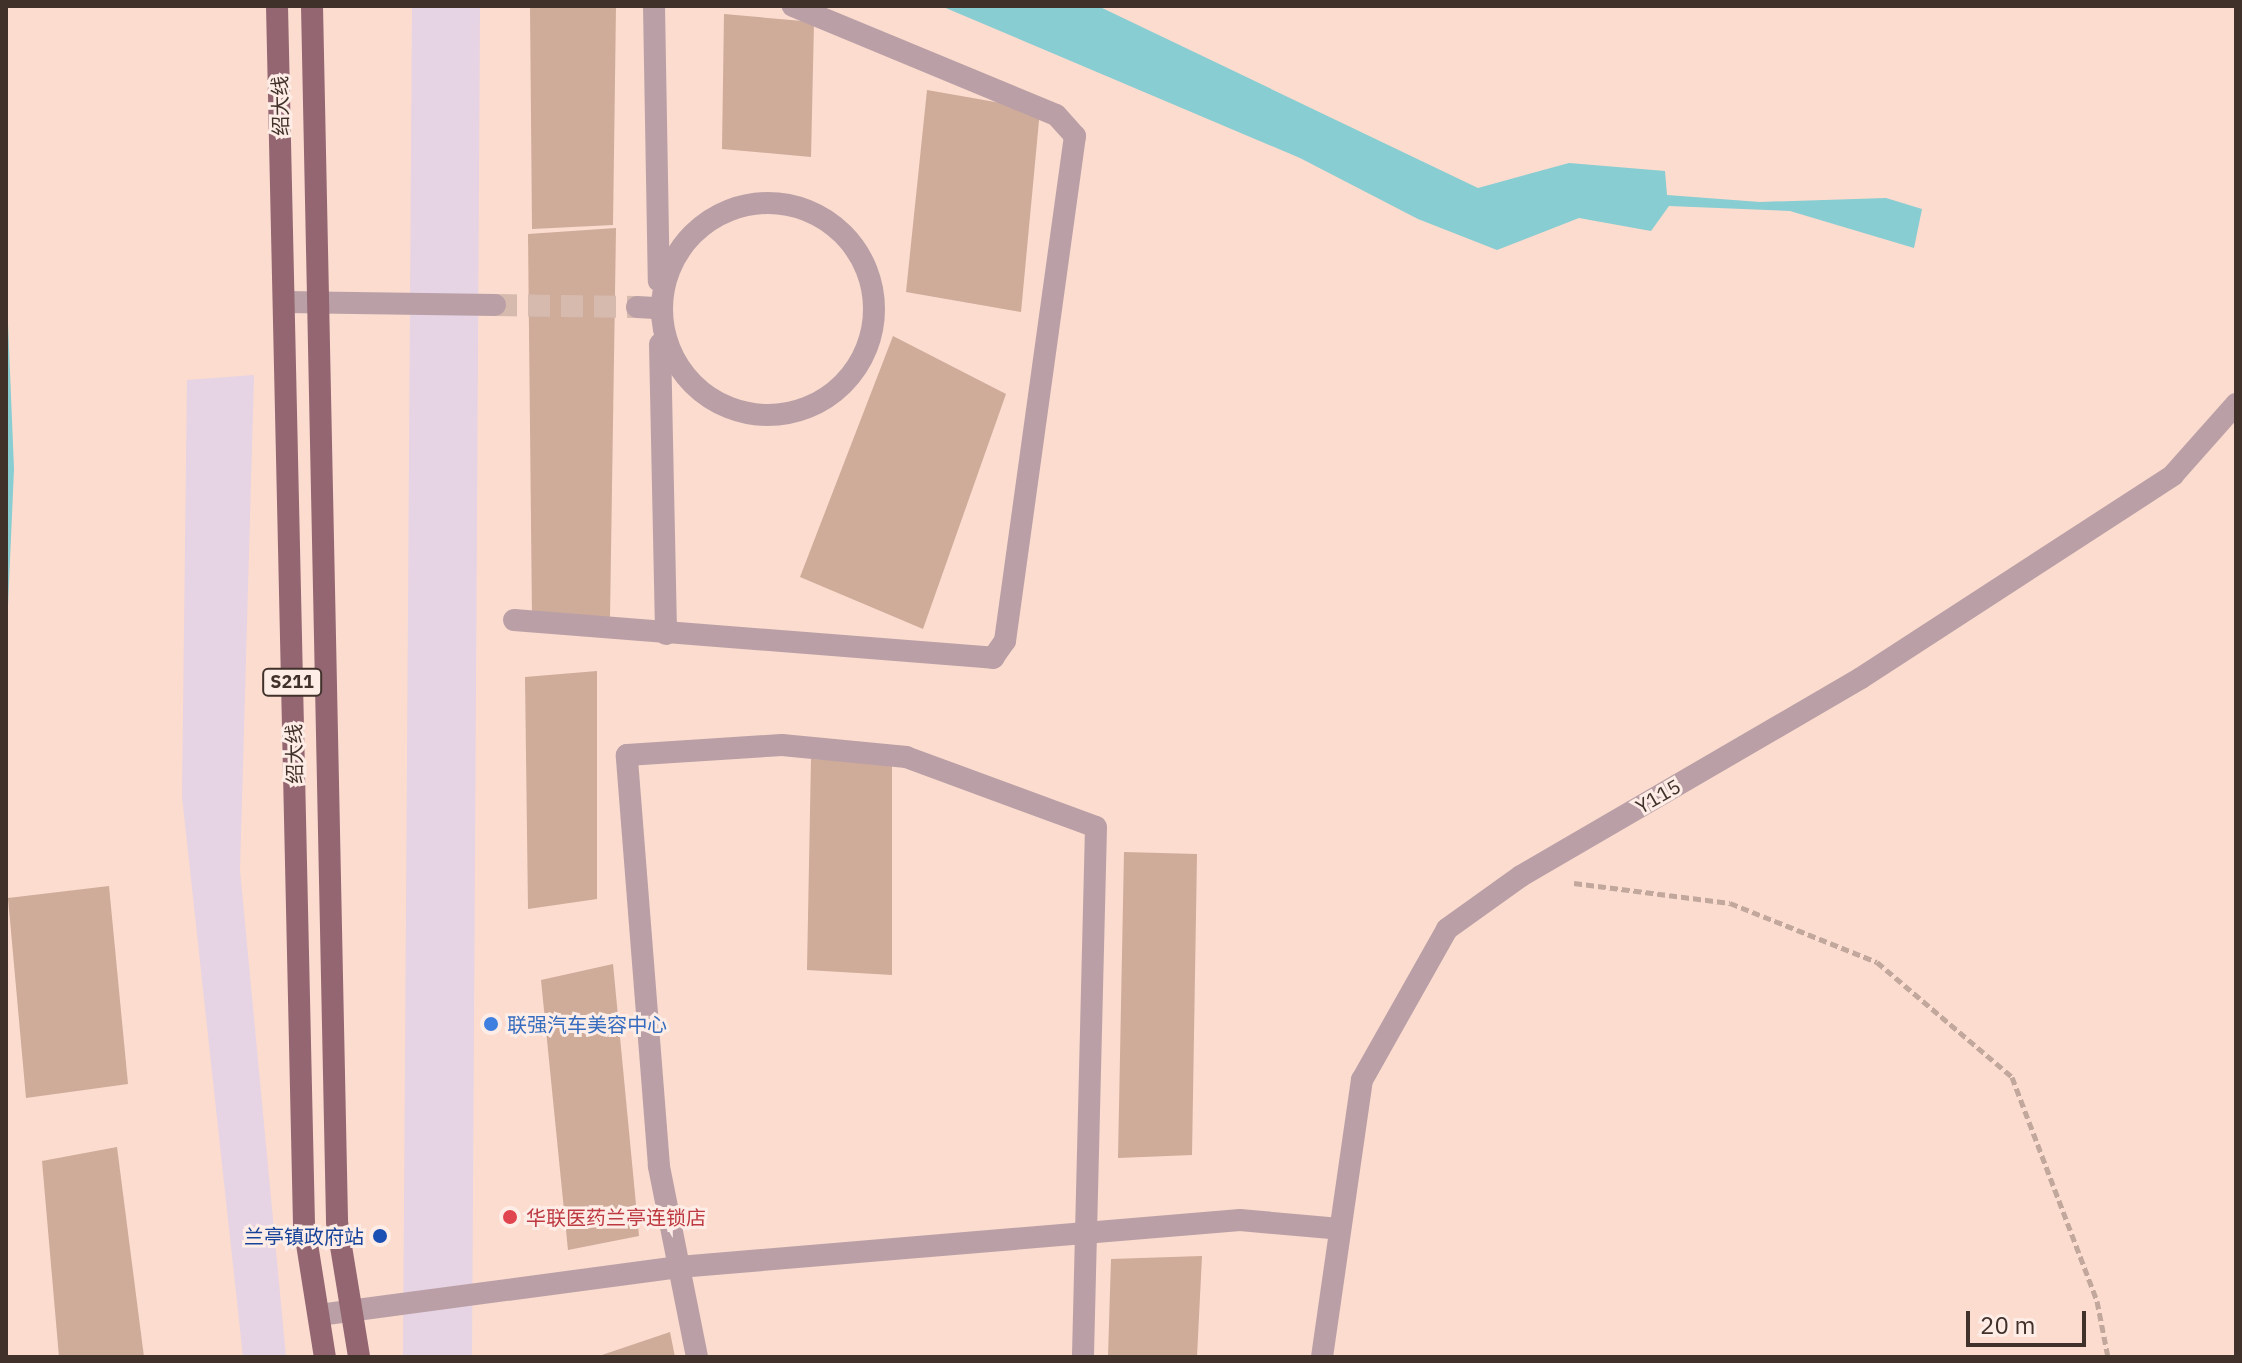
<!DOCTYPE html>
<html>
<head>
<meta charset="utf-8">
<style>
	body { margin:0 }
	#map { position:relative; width:2242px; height:1363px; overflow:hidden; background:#fbdccf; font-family:"IBM Plex Sans","Noto Sans SC",sans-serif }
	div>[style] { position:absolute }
	.commercial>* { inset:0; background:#e6d3e3 }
	.water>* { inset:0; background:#87cdd2 }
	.building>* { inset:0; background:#cfab9a }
	.minor-tunnel>* { height:22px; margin-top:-11px; transform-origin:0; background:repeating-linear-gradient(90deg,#d6baae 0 22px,transparent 0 33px) }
	.path>* { height:5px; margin-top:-2.5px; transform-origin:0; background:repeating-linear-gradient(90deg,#c1a79c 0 8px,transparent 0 12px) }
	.minor>* { height:22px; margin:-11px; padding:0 11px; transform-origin:11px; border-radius:11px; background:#baa0a6 }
	.minor>.ring { margin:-11px; padding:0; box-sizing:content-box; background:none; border:22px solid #baa0a6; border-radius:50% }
	.tertiary>* { height:22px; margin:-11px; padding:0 11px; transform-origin:11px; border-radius:11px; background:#baa0a6 }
	.primary>* { height:22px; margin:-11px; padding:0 11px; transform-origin:11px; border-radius:11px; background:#936672 }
	.dots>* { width:22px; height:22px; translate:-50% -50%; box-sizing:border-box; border:4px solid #fdede6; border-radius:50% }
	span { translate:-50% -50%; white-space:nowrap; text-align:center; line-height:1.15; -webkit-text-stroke:6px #fdede6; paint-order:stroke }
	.shield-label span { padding:2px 6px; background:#fdede6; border:2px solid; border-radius:6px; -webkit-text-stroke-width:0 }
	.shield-label { font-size:18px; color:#40312b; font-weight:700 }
	.street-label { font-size:20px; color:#40312b }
	.shop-label { font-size:20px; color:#366cbe }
	.left { translate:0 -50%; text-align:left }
	.health-label { font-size:20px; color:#be3a42 }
	.transit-label { font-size:20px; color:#164399 }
	.right { translate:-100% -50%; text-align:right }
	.frame { position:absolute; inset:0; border:8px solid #40312b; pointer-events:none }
	.scale { position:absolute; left:1966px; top:1311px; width:120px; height:36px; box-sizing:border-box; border:4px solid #40312b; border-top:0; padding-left:10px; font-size:24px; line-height:28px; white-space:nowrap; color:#40312b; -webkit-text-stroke:6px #fdede6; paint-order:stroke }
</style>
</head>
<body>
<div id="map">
	<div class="commercial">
		<i style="clip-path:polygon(412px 6px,480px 6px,472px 1357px,403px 1357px)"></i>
		<i style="clip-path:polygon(254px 375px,240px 870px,286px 1357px,243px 1357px,182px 796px,187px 380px)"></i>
	</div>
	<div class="water">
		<i style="clip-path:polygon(941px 6px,1098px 6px,1478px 188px,1569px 163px,1665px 171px,1667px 195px,1760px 202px,1886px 198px,1922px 209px,1914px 248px,1790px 211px,1669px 206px,1651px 231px,1579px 218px,1497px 250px,1418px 219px,1300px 158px)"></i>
		<i style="clip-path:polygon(6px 275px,14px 469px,6px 651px)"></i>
	</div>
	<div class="building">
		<i style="clip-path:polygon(530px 6px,616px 6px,613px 225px,532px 229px)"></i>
		<i style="clip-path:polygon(724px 14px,814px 22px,811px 157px,722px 149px)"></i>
		<i style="clip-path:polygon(927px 90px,1040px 110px,1021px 312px,906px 292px)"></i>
		<i style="clip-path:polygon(616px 228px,610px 617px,532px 618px,528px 234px)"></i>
		<i style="clip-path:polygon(893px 336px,1006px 394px,923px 629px,800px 577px)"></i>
		<i style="clip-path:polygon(597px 671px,597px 899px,528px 909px,525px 677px)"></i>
		<i style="clip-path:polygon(811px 759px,892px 761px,892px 975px,807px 970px)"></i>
		<i style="clip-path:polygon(1124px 852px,1197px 854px,1192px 1155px,1118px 1158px)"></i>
		<i style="clip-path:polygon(109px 886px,128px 1084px,26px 1098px,8px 898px)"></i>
		<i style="clip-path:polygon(613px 964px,639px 1236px,568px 1250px,541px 980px)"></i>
		<i style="clip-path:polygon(117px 1147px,144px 1357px,59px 1357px,42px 1161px)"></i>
		<i style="clip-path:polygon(1202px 1256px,1197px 1357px,1108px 1357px,1111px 1259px)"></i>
		<i style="clip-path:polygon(670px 1332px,675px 1357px,599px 1357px,599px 1356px)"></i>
	</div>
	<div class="minor-tunnel">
		<i style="left:495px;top:305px;width:142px;rotate:0.8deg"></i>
	</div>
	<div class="path">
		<i style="left:1574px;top:883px;width:157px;rotate:7.3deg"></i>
		<i style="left:1730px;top:903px;width:158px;rotate:21.9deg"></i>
		<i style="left:1877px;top:962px;width:177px;rotate:40.4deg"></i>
		<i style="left:2012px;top:1077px;width:240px;rotate:69.2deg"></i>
		<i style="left:2097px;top:1301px;width:57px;rotate:78.9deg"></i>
	</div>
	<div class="minor">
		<i style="left:654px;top:6px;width:275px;rotate:89deg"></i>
		<i class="ring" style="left:662px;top:203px;width:190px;height:190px"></i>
		<i style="left:284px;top:302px;width:211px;rotate:0.8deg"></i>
		<i style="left:637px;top:307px;width:22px;rotate:3deg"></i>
		<i style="left:660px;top:344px;width:290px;rotate:88.8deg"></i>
		<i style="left:514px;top:620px;width:481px;rotate:4.5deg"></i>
		<i style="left:993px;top:658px;width:21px;rotate:-55deg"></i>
		<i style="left:1005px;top:641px;width:510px;rotate:-82.11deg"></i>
		<i style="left:1075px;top:136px;width:28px;rotate:-132deg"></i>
		<i style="left:1056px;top:115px;width:285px;rotate:-157.5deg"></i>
		<i style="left:319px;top:1315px;width:363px;rotate:-7.6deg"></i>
		<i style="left:679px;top:1267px;width:563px;rotate:-4.79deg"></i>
		<i style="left:1240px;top:1220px;width:100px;rotate:5.1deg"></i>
		<i style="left:697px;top:1357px;width:195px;rotate:-101.3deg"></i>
		<i style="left:659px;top:1166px;width:412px;rotate:-94.5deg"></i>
		<i style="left:627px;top:755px;width:155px;rotate:-3.7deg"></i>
		<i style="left:782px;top:745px;width:125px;rotate:5.5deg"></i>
		<i style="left:906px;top:757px;width:202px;rotate:20.2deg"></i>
		<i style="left:1096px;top:827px;width:530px;rotate:91.41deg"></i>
	</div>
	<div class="tertiary">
		<i style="left:1322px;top:1357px;width:280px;rotate:-81.8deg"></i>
		<i style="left:1362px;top:1080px;width:173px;rotate:-60.6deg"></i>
		<i style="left:1447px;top:929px;width:91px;rotate:-35.6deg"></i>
		<i style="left:1521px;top:876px;width:393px;rotate:-30.2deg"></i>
		<i style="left:1861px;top:678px;width:372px;rotate:-33deg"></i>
		<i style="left:2173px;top:475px;width:95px;rotate:-48.4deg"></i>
	</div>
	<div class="primary">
		<i style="left:277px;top:6px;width:1219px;rotate:88.73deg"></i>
		<i style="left:304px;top:1225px;width:134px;rotate:81deg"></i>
		<i style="left:312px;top:6px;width:1216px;rotate:88.82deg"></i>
		<i style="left:337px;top:1222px;width:137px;rotate:80.7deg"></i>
	</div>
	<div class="dots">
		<i style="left:491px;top:1024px;background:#3f7fe0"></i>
		<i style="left:510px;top:1217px;background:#e0444e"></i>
		<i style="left:380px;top:1236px;background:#1a4fb4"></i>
	</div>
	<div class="shield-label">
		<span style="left:292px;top:682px">S211</span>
	</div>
	<div class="street-label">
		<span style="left:280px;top:106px;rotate:-91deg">绍大线</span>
		<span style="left:294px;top:754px;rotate:-91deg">绍大线</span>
		<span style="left:1658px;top:796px;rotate:-30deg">Y115</span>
	</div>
	<div class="shop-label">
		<span class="left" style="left:507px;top:1024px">联强汽车美容中心</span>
	</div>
	<div class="health-label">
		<span class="left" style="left:526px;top:1217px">华联医药兰亭连锁店</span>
	</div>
	<div class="transit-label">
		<span class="right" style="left:364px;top:1236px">兰亭镇政府站</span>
	</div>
	<div class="frame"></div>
	<div class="scale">20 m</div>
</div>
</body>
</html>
